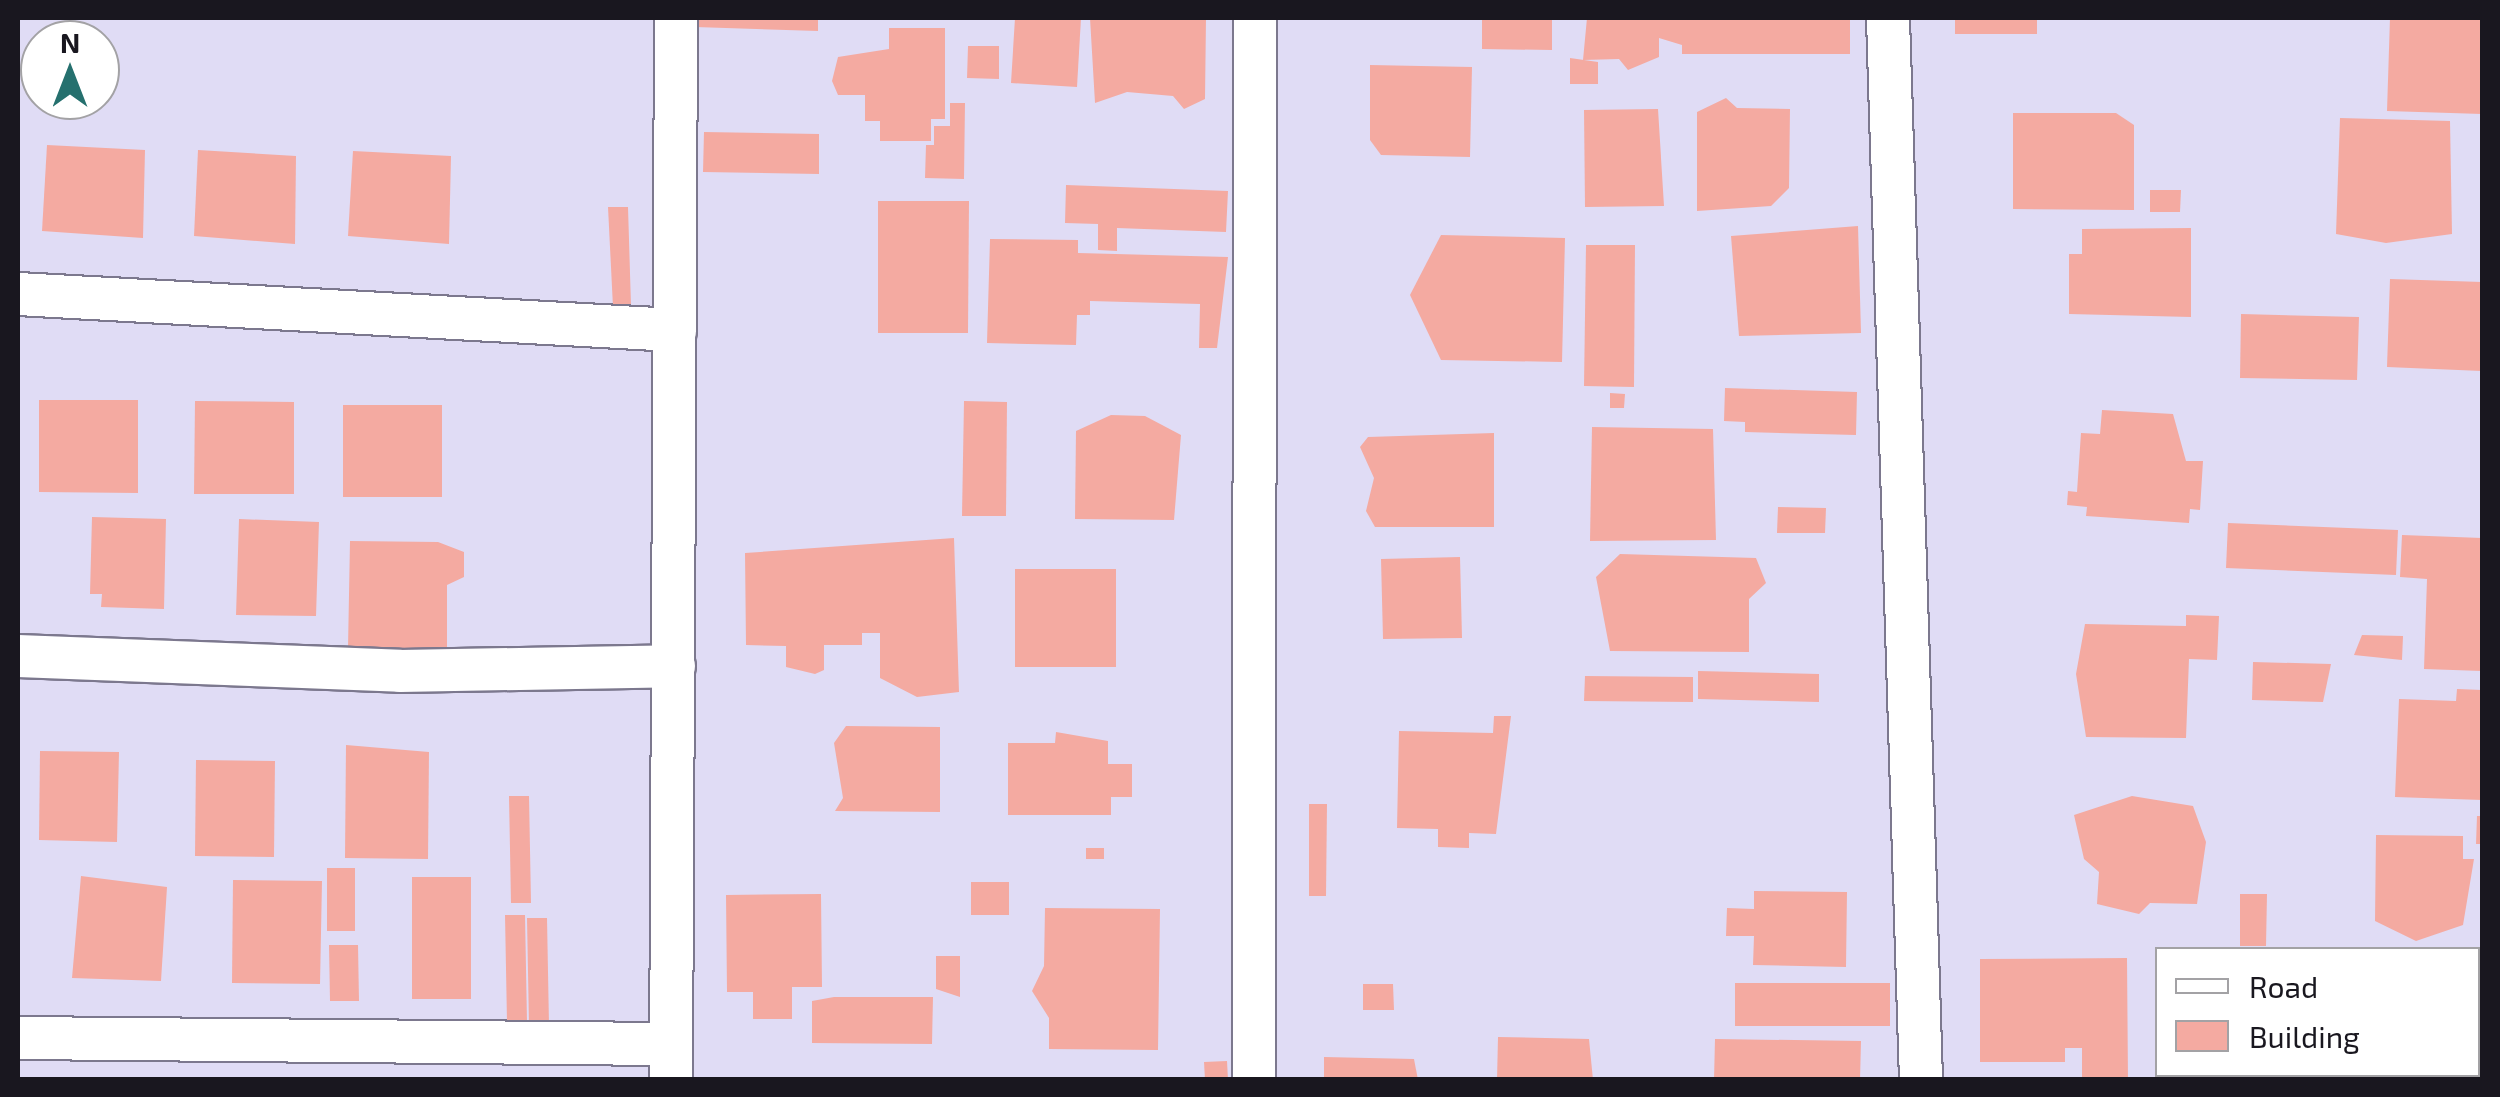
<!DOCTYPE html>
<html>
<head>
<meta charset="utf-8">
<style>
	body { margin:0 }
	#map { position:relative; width:2500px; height:1097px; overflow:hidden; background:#e0dcf5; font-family:"Exo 2",sans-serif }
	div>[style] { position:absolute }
	.building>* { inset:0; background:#f4aaa1 }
	.roads { filter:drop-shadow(2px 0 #7c788e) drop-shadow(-2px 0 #7c788e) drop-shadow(0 2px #7c788e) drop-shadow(0 -2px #7c788e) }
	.minor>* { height:42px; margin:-21px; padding:0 21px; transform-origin:21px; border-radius:21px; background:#fff }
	span { translate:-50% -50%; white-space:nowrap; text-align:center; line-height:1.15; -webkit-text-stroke:8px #fff; paint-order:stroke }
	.frame { position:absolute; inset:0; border:20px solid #19171f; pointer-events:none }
	.legend { position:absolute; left:2155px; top:947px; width:325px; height:130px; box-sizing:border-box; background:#fff; border:2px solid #a3a2a5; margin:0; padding:12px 18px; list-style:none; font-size:30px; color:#19171f }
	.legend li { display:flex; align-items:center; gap:20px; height:50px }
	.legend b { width:50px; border:2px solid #a3a2a5 }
	.north { position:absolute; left:20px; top:20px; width:100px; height:100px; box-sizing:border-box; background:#fff; border:2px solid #a3a2a5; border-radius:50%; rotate:0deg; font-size:28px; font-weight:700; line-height:40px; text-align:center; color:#19171f }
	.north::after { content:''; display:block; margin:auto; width:35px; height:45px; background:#25706e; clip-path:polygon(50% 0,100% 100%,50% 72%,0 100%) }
</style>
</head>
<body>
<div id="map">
	<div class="building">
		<i style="clip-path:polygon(695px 18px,818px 18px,818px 31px,695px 27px)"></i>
		<i style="clip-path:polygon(1015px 18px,1081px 18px,1077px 87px,1011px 83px)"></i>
		<i style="clip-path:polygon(1090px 18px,1206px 18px,1205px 99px,1184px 109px,1173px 96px,1127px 92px,1095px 103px)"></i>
		<i style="clip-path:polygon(1482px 18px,1552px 18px,1552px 50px,1482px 49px)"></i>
		<i style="clip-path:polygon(1587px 18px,1850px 18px,1850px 54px,1682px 54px,1682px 45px,1659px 38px,1659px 57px,1628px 70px,1619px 59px,1583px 60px)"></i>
		<i style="clip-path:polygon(1955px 18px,2037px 18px,2037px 34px,1955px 34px)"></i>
		<i style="clip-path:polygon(2390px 18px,2482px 18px,2482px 114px,2387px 111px)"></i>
		<i style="clip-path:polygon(889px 28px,945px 28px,945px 119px,931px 119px,931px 141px,880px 141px,880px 121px,865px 121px,865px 95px,838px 95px,832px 81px,838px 57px,889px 49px)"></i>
		<i style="clip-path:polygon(968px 46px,999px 46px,999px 79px,967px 78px)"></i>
		<i style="clip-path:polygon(1570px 58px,1598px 62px,1598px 84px,1570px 84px)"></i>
		<i style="clip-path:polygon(1370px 65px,1472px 67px,1470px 157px,1381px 155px,1370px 140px)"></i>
		<i style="clip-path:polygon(1726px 98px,1737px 108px,1790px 109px,1789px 188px,1771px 206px,1697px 211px,1697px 112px)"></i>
		<i style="clip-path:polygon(950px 103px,965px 103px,964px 179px,925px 178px,926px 145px,934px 145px,934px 126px,950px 126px)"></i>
		<i style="clip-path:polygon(1658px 109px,1664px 206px,1585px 207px,1584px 110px)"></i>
		<i style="clip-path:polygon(2013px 113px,2116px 113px,2134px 125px,2134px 210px,2013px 209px)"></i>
		<i style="clip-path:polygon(2340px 118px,2450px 121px,2452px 234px,2386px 243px,2336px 234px)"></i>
		<i style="clip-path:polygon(704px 132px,819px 134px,819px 174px,703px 172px)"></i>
		<i style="clip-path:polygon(47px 145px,145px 150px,143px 238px,42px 231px)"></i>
		<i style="clip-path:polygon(198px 150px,296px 156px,295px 244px,194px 236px)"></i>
		<i style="clip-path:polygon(353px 151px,451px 156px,449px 244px,348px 236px)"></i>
		<i style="clip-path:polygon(1066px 185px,1228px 191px,1226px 232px,1117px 228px,1117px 251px,1098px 250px,1098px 224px,1065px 223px)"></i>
		<i style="clip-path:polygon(2150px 190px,2181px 190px,2180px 212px,2150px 212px)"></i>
		<i style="clip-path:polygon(878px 201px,969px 201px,968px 333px,878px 333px)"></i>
		<i style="clip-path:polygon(608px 207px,628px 207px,631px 306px,613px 307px)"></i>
		<i style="clip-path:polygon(1858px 226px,1861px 333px,1739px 336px,1731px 236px)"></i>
		<i style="clip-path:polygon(2191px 228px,2191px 317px,2069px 314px,2069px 254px,2082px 254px,2082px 229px)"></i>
		<i style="clip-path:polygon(1441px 235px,1565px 238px,1562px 362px,1441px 360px,1410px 295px)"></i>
		<i style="clip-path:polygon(990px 239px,1078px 240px,1078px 253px,1228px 257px,1217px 348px,1199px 348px,1200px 304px,1090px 301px,1090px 315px,1077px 315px,1076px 345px,987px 343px)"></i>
		<i style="clip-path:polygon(1586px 245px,1635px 245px,1634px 387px,1584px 386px)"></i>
		<i style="clip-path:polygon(2390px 279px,2482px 282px,2482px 371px,2387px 367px)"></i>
		<i style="clip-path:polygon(2241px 314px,2359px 317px,2357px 380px,2240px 378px)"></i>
		<i style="clip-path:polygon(1725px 388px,1857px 392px,1856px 435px,1745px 432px,1745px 422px,1724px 421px)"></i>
		<i style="clip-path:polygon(1610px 393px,1625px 394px,1624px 408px,1610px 408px)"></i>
		<i style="clip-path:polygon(39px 400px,138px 400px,138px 493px,39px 492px)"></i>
		<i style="clip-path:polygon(195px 401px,294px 402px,294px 494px,194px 494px)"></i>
		<i style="clip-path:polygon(964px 401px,1007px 402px,1006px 516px,962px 516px)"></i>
		<i style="clip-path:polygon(343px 405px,442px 405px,442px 497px,343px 497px)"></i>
		<i style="clip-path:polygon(2102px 410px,2173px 414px,2186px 461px,2203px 461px,2200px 510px,2190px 509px,2189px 523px,2086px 516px,2087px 507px,2067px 505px,2068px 491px,2077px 492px,2081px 433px,2100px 434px)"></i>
		<i style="clip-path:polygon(1111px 415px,1145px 416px,1181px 435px,1174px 520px,1075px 519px,1076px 431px)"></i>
		<i style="clip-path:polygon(1592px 427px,1713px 429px,1716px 540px,1590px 541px)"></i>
		<i style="clip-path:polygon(1494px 433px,1494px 527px,1375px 527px,1366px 511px,1374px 478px,1360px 447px,1368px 437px)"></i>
		<i style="clip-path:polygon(1778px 507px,1826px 508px,1825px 533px,1777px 533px)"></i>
		<i style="clip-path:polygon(92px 517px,166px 519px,164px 609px,101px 607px,102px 594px,90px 594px)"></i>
		<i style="clip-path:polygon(239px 519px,319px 522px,316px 616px,236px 615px)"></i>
		<i style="clip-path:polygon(2228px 523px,2398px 530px,2396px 575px,2226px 568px)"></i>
		<i style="clip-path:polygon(2402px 535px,2482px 538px,2482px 671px,2424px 669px,2427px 579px,2400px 577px)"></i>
		<i style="clip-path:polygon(954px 538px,959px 692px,917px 697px,880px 678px,880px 633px,862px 633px,862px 645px,824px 645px,824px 670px,815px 674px,786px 667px,786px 646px,746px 645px,745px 553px)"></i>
		<i style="clip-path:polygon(350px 541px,438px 542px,464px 552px,464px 577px,447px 585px,447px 649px,348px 648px)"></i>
		<i style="clip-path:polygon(1620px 554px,1756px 558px,1766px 583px,1749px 599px,1749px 652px,1610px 651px,1596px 577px)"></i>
		<i style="clip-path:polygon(1460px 557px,1462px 638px,1383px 639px,1381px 559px)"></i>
		<i style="clip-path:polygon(1015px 569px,1116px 569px,1116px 667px,1015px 667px)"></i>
		<i style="clip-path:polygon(2186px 615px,2219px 616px,2217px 660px,2189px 659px,2186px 738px,2086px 737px,2076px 674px,2085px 624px,2186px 626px)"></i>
		<i style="clip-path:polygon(2362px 635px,2403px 636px,2402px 660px,2354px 655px)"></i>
		<i style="clip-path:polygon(2253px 662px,2331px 664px,2323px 702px,2252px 700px)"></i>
		<i style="clip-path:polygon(1698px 671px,1819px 674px,1819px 702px,1698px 699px)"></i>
		<i style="clip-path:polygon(1585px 676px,1693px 677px,1693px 702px,1584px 701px)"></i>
		<i style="clip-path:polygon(2457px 689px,2482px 690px,2482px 800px,2395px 797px,2399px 699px,2456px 701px)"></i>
		<i style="clip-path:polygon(1494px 716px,1511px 716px,1496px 834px,1469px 833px,1469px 848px,1438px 847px,1438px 829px,1397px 828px,1399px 731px,1493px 733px)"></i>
		<i style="clip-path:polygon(846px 726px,940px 727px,940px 812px,835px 811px,843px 798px,834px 743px)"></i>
		<i style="clip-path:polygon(1056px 732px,1108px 741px,1108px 764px,1132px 764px,1132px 797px,1111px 797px,1111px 815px,1008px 815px,1008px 743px,1055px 743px)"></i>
		<i style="clip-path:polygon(346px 745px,429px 752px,428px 859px,345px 858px)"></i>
		<i style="clip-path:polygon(40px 751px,119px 752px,117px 842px,39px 840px)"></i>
		<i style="clip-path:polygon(196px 760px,275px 761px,274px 857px,195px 856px)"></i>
		<i style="clip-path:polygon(509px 796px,529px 796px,531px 903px,511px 903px)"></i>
		<i style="clip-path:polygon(2132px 796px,2193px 806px,2206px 842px,2197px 904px,2150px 903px,2139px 914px,2097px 904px,2099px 872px,2084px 859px,2074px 815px)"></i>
		<i style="clip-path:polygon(1309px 804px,1327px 804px,1326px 896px,1309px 896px)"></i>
		<i style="clip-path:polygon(2477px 816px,2482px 816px,2482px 844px,2476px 844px)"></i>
		<i style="clip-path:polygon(2376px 835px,2463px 836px,2463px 859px,2474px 859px,2463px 925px,2416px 941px,2375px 921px)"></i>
		<i style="clip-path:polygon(1086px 848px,1104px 848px,1104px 859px,1086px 859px)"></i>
		<i style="clip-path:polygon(327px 868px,355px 868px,355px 931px,327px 931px)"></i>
		<i style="clip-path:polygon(81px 876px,167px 887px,161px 981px,72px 978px)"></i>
		<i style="clip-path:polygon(412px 877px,471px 877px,471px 999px,412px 999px)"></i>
		<i style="clip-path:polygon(233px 880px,322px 881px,320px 984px,232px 983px)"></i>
		<i style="clip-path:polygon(971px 882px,1009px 882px,1009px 915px,971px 915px)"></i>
		<i style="clip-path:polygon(1754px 891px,1847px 892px,1846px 967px,1753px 965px,1754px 936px,1726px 936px,1727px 908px,1754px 909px)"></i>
		<i style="clip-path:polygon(821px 894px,822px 987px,792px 987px,792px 1019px,753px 1019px,753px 992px,727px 992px,726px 895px)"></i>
		<i style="clip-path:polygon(2240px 894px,2267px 894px,2266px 946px,2240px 946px)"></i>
		<i style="clip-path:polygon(1045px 908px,1160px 909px,1158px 1050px,1049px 1049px,1049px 1018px,1032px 991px,1044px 966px)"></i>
		<i style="clip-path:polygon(505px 915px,525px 915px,527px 1022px,507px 1022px)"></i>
		<i style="clip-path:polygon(527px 918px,547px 918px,549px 1025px,529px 1025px)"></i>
		<i style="clip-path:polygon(329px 945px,358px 945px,359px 1001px,330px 1001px)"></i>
		<i style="clip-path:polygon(936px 956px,960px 956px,960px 997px,936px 989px)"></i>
		<i style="clip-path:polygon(2127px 958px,2128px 1080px,2082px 1080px,2082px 1048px,2065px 1048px,2065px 1062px,1980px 1062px,1980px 959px)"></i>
		<i style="clip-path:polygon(2478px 981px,2482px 1012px,2478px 1022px)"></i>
		<i style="clip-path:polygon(1735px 983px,1890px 983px,1890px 1026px,1735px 1026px)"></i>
		<i style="clip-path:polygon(1363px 984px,1393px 984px,1394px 1010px,1363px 1010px)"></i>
		<i style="clip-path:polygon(834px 997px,933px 997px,932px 1044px,812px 1043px,812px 1001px)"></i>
		<i style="clip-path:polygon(1498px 1037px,1589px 1039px,1593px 1080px,1497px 1080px)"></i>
		<i style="clip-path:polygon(1715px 1039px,1861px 1041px,1860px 1080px,1714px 1080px)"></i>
		<i style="clip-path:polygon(1324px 1057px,1414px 1059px,1418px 1080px,1324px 1080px)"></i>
		<i style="clip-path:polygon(1227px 1061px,1228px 1080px,1205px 1080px,1204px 1062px)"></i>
		<i style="clip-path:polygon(2478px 1063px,2482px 1080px,2363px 1080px,2478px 1074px)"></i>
	</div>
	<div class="roads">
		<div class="minor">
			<i style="left:1888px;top:18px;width:1063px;rotate:88.22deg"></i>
			<i style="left:18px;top:294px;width:658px;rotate:3.14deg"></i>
			<i style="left:18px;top:656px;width:382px;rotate:2.2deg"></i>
			<i style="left:400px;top:671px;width:274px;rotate:-1deg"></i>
			<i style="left:18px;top:1038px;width:653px;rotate:0.53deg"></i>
			<i style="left:671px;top:1080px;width:1062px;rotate:-89.73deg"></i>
			<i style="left:1254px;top:1080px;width:1062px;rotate:-89.95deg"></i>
		</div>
	</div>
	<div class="frame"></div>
	<ul class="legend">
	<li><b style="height:12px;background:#fff"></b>Road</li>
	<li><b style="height:28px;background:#f4aaa1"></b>Building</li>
	</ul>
	<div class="north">N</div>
</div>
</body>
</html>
